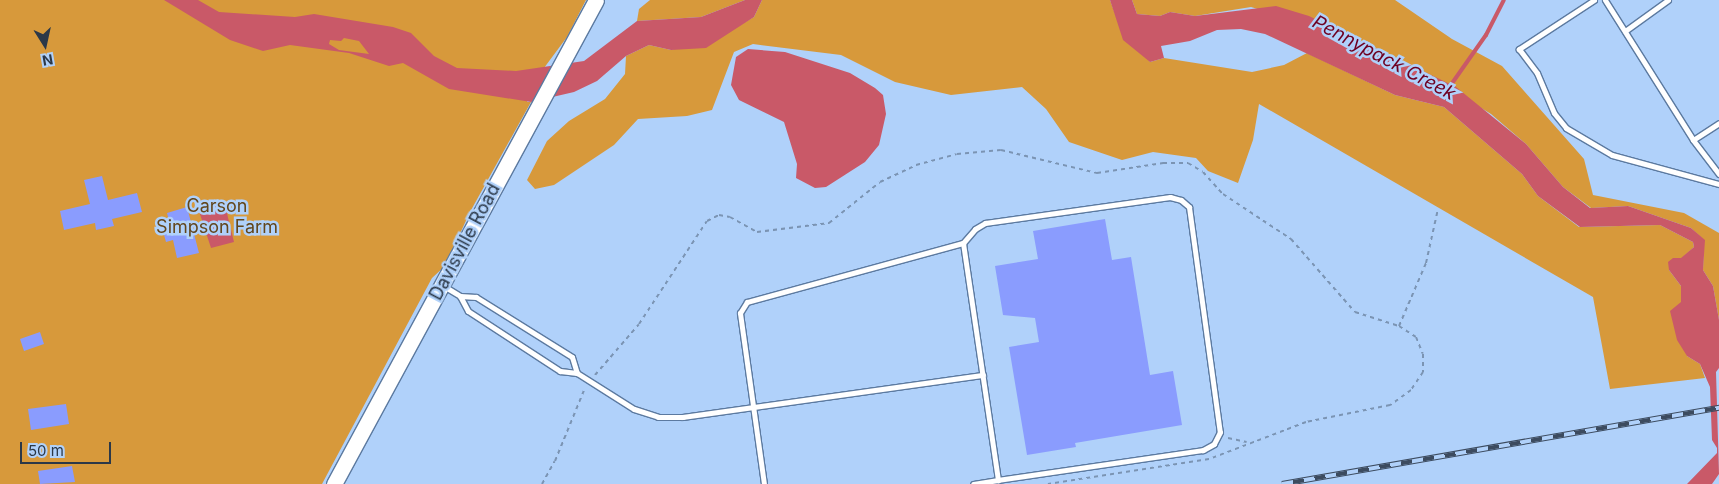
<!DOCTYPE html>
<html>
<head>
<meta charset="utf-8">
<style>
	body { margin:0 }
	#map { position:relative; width:1719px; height:484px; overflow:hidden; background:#b0d1fa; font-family:Inter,sans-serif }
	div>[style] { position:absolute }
	.green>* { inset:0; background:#d7993b }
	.water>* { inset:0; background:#c95968 }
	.stream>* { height:4px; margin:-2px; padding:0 2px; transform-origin:2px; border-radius:2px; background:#c95968 }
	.building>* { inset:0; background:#8a9cfe }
	.path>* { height:2px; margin-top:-1px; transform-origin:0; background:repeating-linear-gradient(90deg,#7b94b3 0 4px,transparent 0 8px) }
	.roads { filter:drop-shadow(1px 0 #5c7aa0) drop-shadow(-1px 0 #5c7aa0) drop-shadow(0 1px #5c7aa0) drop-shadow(0 -1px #5c7aa0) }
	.lane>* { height:5px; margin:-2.5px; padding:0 2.5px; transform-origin:2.5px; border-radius:2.5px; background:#fff }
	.secondary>* { height:15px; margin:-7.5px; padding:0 7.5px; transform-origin:7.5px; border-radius:7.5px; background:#fff }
	.rail>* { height:5.5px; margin-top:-2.75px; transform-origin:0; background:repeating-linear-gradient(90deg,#b0d1fa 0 11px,#3c4b5f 0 22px); box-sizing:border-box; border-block:1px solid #3c4b5f }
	span { translate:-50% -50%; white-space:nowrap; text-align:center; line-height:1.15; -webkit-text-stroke:5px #b0d1fa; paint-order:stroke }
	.park-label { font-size:18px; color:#62461c }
	.street-label { font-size:18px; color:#2b3848 }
	.water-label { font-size:19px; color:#6e0021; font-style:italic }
	.north { position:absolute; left:20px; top:20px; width:50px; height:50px; -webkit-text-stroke:4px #b0d1fa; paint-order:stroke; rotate:170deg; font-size:14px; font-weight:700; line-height:20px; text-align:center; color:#2b3848 }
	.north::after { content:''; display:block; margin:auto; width:18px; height:22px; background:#2b3848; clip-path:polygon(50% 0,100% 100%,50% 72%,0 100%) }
	.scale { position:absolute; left:20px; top:442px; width:91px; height:22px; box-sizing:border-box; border:2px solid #2b3848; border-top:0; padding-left:6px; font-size:15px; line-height:18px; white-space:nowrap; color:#2b3848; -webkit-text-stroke:4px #b0d1fa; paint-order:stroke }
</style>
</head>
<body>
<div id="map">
	<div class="green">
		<i style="clip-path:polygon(0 0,586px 0,567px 37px,544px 68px,527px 102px,531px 102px,470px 212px,445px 266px,432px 278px,322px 484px,0 484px)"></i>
		<i style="clip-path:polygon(650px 0,745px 0,701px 17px,637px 21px,639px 9px)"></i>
		<i style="clip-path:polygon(762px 0,1110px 0,1118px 22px,1150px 62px,1164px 58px,1252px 72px,1284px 65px,1307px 53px,1395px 95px,1444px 107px,1522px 174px,1538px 196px,1579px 227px,1660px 225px,1693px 242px,1694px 247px,1669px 270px,1681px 286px,1687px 356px,1700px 364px,1705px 378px,1610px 389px,1593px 297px,1259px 104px,1253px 140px,1238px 183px,1208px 171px,1196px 158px,1153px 152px,1122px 160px,1069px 142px,1046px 109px,1022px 87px,951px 95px,895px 82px,841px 55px,753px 44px,734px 52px,712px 110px,687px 116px,638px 119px,614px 145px,554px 185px,535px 189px,527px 180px,547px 141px,569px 121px,605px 99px,625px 74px,626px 56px,649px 45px,671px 50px,731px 30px,754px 17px)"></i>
		<i style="clip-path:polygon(1132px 0,1395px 0,1452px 39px,1502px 66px,1584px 159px,1593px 195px,1684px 213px,1719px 233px,1719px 320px,1713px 286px,1703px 270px,1704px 240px,1691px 228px,1628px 206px,1591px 208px,1563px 187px,1526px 144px,1491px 114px,1421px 71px,1356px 38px,1251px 7px,1195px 16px,1170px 12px,1160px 16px,1137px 14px)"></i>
	</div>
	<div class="water">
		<i style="clip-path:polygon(evenodd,164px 0,198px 0,219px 12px,295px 17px,314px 14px,393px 27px,411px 33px,434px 56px,457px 68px,516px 71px,584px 61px,637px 21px,701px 17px,745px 0,762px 0,754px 17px,706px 48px,671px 50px,649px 45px,626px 56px,597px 81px,574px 92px,531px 102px,449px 89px,403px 63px,389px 66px,349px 53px,290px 45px,263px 51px,230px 40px,164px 0,344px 38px,359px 41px,369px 54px,339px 50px,329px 44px,330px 40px,341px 41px,344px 38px)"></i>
		<i style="clip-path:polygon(1110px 0,1132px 0,1137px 14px,1160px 16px,1170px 12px,1195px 16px,1276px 6px,1309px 16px,1456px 87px,1526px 144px,1563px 187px,1590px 208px,1628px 206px,1691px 228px,1705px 240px,1703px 270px,1713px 286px,1719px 320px,1719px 368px,1716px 372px,1719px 474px,1712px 484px,1687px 484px,1717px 453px,1717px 448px,1712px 440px,1710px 387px,1700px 364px,1687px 356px,1677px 340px,1670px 311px,1681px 302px,1681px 286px,1669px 270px,1668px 262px,1673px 258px,1681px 258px,1694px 247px,1693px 242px,1660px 225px,1580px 227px,1538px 196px,1522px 174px,1444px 107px,1395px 95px,1265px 34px,1241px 29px,1217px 30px,1190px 41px,1161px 46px,1164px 58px,1150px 62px,1123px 40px)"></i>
		<i style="clip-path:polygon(748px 49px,785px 52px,850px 73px,875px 88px,883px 95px,886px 114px,879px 145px,865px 162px,826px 187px,815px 188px,796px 178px,797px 164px,784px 122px,739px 100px,731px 85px,736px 57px)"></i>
		<i style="clip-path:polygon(224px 201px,234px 242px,211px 248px,198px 208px)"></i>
	</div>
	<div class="stream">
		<i style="left:1448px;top:89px;width:66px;rotate:-54.9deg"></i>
		<i style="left:1486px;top:35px;width:39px;rotate:-63deg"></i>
	</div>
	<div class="building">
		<i style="clip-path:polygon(102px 176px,108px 200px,137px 193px,142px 212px,112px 219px,114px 226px,96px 230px,95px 223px,64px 230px,60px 211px,90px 204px,84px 180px)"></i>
		<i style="clip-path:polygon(187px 207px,199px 253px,177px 258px,173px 240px,166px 242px,163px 231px,171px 229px,167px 213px)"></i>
		<i style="clip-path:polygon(1105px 219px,1112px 260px,1131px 257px,1150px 375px,1173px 371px,1182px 425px,1075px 443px,1076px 447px,1027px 455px,1009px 347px,1039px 342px,1035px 318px,1003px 315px,995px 266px,1038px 259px,1033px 231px)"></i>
		<i style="clip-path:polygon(40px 332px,44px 344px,24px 351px,20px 339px)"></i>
		<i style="clip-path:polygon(66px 404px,69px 424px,31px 430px,28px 409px)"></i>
		<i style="clip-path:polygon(72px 466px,75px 482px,40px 484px,38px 471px)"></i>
	</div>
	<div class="path">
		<i style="left:1399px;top:326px;width:69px;rotate:-66.8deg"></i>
		<i style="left:1426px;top:263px;width:55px;rotate:-77.5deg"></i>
		<i style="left:595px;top:375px;width:67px;rotate:-49.2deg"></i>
		<i style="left:639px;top:324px;width:123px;rotate:-56.6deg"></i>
		<i style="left:707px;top:221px;width:13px;rotate:-27deg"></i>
		<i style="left:719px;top:215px;width:11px;rotate:10deg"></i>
		<i style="left:730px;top:217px;width:31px;rotate:29deg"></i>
		<i style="left:757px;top:232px;width:73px;rotate:-7.1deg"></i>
		<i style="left:829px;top:223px;width:65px;rotate:-38.8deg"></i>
		<i style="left:880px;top:182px;width:40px;rotate:-25deg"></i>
		<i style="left:916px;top:165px;width:42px;rotate:-15deg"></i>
		<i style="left:957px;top:154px;width:44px;rotate:-5.2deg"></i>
		<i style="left:1001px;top:150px;width:99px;rotate:13.5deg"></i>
		<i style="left:1097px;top:173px;width:67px;rotate:-8.6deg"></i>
		<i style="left:1163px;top:163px;width:25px"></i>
		<i style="left:1188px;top:163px;width:17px;rotate:31deg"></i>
		<i style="left:1203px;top:172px;width:30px;rotate:48deg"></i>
		<i style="left:1223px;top:194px;width:82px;rotate:33.5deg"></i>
		<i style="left:1291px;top:239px;width:97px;rotate:48.8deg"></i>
		<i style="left:1355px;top:312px;width:46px;rotate:17.7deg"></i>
		<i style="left:1399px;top:326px;width:20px;rotate:33deg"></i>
		<i style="left:1416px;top:337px;width:18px;rotate:68deg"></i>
		<i style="left:1423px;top:354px;width:18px;rotate:90deg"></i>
		<i style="left:1423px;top:372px;width:22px;rotate:124deg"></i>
		<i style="left:1411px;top:390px;width:26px;rotate:144deg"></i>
		<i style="left:1390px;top:405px;width:86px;rotate:168.6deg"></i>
		<i style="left:1306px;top:422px;width:104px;rotate:159.1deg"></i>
		<i style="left:1209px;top:459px;width:163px;rotate:171.2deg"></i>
		<i style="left:1228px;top:438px;width:19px;rotate:12deg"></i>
		<i style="left:542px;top:484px;width:26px;rotate:-61deg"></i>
		<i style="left:555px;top:461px;width:79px;rotate:-67.7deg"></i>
	</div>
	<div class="roads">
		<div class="lane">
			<i style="left:1594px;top:0;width:90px;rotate:146.8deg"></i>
			<i style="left:1519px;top:49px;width:30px;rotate:53deg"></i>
			<i style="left:1537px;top:73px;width:43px;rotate:67deg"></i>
			<i style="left:1554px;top:113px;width:19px;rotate:51deg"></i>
			<i style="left:1566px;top:128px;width:53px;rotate:30.4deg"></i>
			<i style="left:1612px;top:155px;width:111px;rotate:15.2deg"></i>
			<i style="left:1605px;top:0;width:165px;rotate:57.8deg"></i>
			<i style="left:1693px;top:140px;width:43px;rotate:52.6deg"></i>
			<i style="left:1625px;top:31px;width:53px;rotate:-35.8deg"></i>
			<i style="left:1693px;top:140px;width:31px;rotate:-33deg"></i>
			<i style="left:963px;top:243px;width:18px;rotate:-49deg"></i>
			<i style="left:975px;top:229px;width:12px;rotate:-31deg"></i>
			<i style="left:985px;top:223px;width:187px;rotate:-8deg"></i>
			<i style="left:1170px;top:197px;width:11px;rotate:15deg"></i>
			<i style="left:1181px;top:200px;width:11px;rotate:41deg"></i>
			<i style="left:1189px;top:207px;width:227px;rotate:82.2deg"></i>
			<i style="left:1220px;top:432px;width:13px;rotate:117deg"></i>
			<i style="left:1214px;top:444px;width:13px;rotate:151deg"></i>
			<i style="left:1203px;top:450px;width:207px;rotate:171.7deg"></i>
			<i style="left:442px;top:285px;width:21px;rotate:31deg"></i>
			<i style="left:460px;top:296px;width:17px;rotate:62deg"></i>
			<i style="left:468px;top:311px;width:110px;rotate:33.1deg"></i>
			<i style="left:560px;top:371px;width:17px;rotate:7deg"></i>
			<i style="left:577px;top:373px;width:67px;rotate:32.3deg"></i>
			<i style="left:634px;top:409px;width:25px;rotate:18deg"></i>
			<i style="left:658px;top:417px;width:25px"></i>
			<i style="left:683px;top:417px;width:303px;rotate:-8deg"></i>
			<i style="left:460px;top:296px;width:16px;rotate:4deg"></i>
			<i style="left:476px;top:297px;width:113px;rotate:32deg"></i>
			<i style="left:572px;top:357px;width:17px;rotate:73deg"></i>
			<i style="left:764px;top:484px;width:173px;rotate:-98deg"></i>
			<i style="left:740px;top:313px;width:13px;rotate:-58deg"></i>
			<i style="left:747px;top:302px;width:224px;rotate:-15.3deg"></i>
			<i style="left:963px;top:243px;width:240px;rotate:81.6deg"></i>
			<i style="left:998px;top:480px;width:25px;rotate:171deg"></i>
		</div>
		<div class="secondary">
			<i style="left:334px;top:484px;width:550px;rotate:-61.57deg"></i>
		</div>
	</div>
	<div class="rail">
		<i style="left:1282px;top:484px;width:444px;rotate:-9.9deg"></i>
	</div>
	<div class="park-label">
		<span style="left:217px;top:217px">Carson<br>Simpson Farm</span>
	</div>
	<div class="street-label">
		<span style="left:465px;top:242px;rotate:-62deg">Davisville Road</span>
	</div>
	<div class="water-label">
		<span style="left:1384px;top:58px;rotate:28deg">Pennypack Creek</span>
	</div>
	<div class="north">N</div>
	<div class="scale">50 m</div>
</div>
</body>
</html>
